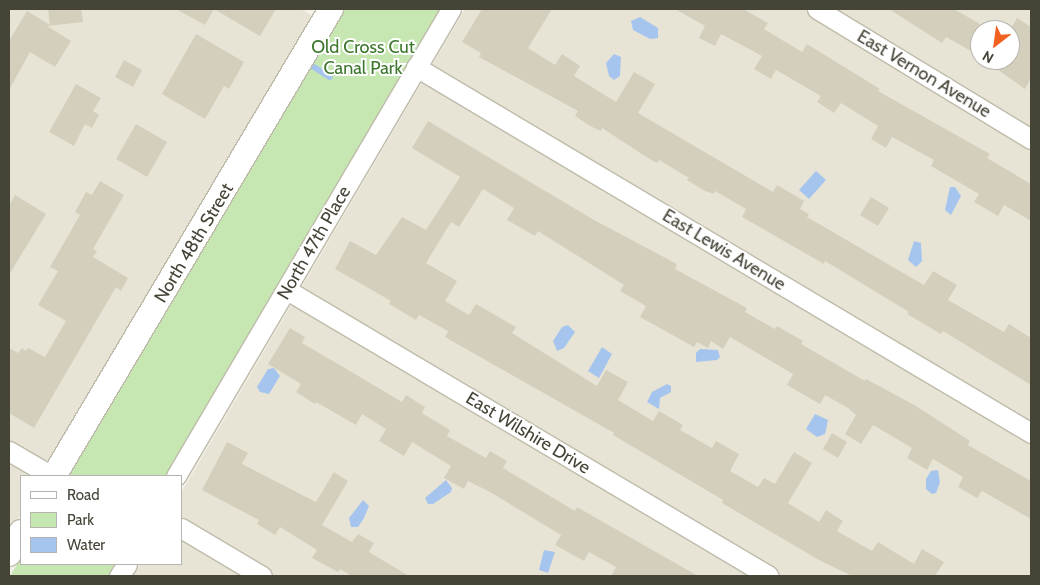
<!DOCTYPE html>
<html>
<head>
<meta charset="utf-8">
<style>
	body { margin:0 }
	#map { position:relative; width:1040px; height:585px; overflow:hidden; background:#f3f1e8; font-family:Cabin,sans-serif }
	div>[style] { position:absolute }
	.residential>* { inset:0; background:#e7e4d6 }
	.green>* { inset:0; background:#c6e6b2 }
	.water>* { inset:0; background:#a6c5ee }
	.stream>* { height:5.5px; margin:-2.75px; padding:0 2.75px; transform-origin:2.75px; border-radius:2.75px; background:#a6c5ee }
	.building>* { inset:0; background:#d4cfbd }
	.roads { filter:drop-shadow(1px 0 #bebbaa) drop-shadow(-1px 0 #bebbaa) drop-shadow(0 1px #bebbaa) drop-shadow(0 -1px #bebbaa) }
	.minor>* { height:19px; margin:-9.5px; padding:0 9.5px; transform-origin:9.5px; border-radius:9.5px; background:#fff }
	.tertiary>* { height:24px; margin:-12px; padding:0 12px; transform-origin:12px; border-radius:12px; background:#fff }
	span { translate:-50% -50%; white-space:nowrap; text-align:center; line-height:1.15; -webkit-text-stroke:4px #fff; paint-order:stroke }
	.park-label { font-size:18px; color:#3c762c }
	.street-label { font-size:18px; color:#464337 }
	.frame { position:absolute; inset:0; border:10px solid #464337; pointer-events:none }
	.legend { position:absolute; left:20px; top:475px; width:162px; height:90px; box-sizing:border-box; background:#fff; border:1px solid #b5b4af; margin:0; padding:6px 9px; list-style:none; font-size:15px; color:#464337 }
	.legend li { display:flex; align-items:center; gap:10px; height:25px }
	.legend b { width:25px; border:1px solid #b5b4af }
	.north { position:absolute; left:970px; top:20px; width:50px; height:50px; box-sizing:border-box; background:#fff; border:1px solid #b5b4af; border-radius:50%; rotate:210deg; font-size:14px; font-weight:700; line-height:20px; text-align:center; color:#464337 }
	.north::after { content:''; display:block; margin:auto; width:18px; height:22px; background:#f2611f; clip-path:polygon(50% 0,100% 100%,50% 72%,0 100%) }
</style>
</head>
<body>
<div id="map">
	<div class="residential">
		<i style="clip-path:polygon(9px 9px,301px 9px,313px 16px,44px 476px,21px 476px,21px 514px,9px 536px)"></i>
		<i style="clip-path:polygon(evenodd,465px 9px,1031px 9px,1031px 576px,132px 576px,140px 564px,181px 564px,181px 493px,465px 9px,980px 30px,1010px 30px,1010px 60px,980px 60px,980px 30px)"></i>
	</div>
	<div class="green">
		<i style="clip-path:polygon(343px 9px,441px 9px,166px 476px,69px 476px)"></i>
		<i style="clip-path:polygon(21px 558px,21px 564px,117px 564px,110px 576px,10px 576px)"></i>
	</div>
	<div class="water">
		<i style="clip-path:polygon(640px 17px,658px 28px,658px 38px,650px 39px,633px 30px,631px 21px)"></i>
		<i style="clip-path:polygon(614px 54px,621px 57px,620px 76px,614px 80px,609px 76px,606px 63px)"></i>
		<i style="clip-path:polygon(816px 171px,826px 180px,809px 199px,799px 190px)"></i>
		<i style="clip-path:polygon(950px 187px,955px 187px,961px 196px,951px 215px,945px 210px)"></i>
		<i style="clip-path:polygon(914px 241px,921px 243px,922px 261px,916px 267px,908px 260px)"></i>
		<i style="clip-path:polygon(568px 325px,575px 332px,564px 348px,557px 351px,553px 341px,562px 327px)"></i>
		<i style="clip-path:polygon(602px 347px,612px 354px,599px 378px,588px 371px)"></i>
		<i style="clip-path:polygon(700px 349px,718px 350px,720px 357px,717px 360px,696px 362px,696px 353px)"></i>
		<i style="clip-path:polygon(274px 368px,280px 376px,269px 394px,260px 392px,257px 387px,268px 369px)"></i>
		<i style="clip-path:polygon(667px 384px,671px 386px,671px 392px,660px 398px,659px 409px,647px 402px,652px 392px)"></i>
		<i style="clip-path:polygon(815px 414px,828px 420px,825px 434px,817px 437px,806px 429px)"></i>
		<i style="clip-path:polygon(938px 470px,940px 482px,936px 493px,932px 494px,926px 489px,926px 479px,931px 471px)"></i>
		<i style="clip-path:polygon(446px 480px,452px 488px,451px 492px,433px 504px,428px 504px,425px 498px)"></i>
		<i style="clip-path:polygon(363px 500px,369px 506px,364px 518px,358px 527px,351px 527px,349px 518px)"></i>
		<i style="clip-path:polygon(544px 550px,555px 552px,548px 573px,539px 570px)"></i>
	</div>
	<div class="stream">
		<i style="left:306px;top:62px;width:28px;rotate:32deg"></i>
	</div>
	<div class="building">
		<i style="clip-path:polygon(48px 9px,81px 9px,83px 22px,47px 26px,71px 41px,55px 67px,30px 52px,9px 90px,9px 41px,27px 11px,50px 25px)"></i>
		<i style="clip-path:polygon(176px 9px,276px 9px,260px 36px,214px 9px,205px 25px)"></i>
		<i style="clip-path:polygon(482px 9px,552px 9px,528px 48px,555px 65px,562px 54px,580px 66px,574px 76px,616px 102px,634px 72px,655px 84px,638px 113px,773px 192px,777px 185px,804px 201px,800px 209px,809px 214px,807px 217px,924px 285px,933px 271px,957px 285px,948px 300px,1004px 332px,1009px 324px,1031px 338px,1031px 385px,943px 331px,941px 334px,907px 314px,909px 312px,825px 261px,824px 264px,742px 217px,746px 209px,715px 191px,714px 194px,705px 191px,687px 180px,689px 178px,659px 160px,657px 163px,648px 158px,602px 128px,601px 131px,592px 127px,575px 116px,578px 111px,479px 57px,481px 53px,462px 42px)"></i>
		<i style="clip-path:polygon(675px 9px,743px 9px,768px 23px,764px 29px,802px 52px,807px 44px,880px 89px,878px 91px,990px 154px,987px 158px,1031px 184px,1031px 221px,1004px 205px,998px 216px,974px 202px,979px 194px,931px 166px,934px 160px,892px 137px,886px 148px,871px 139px,878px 126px,841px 103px,834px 113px,817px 102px,821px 96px,776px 70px,771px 79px,754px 69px,762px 56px,721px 34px,715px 46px,699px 38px,705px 26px)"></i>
		<i style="clip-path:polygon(889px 9px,954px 9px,980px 24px,980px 56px,946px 37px,942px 43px)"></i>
		<i style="clip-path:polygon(1017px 18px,1031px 27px,1031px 78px,1025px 89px,984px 60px,1010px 60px,1010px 30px)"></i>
		<i style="clip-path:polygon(196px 34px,244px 62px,229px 89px,224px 86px,205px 119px,162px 94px)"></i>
		<i style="clip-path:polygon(124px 60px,142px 70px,133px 87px,115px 77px)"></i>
		<i style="clip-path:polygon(76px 84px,101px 98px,93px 111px,99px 115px,92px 128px,85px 124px,74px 146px,49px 132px)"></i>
		<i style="clip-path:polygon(428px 121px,594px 220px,677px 264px,675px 269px,747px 308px,745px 312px,775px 329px,777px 326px,803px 341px,801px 344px,865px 381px,866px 379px,916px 406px,970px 441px,968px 445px,1031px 481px,1031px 519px,982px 491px,977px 498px,958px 487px,963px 477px,933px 459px,927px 470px,907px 458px,912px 448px,873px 425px,861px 444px,845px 434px,856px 415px,848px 408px,825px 395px,820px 404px,787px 385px,793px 374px,730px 337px,723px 349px,711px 341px,708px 348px,697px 342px,694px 347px,640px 317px,646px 306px,620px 291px,624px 285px,538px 231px,535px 236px,507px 220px,514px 208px,483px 189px,459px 227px,451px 222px,426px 263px,457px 281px,445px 301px,469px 315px,476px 304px,516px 327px,512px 333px,597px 386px,606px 370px,628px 382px,618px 400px,653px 421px,659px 411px,683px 425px,680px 430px,712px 448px,716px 441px,739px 454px,730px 471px,758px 487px,764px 478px,775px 484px,794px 452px,812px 463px,788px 503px,819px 522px,826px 510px,843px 521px,837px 531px,872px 551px,878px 542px,914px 564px,922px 549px,944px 562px,935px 576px,852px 576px,819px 560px,722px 503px,723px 500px,613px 435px,614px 433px,445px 337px,448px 331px,419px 315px,416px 320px,389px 304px,391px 301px,335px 269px,350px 241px,376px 255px,402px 217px,426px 230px,460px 177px,412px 148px)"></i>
		<i style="clip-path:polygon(136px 124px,167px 142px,147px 177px,116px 159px)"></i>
		<i style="clip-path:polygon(100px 181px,124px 195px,93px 249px,97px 251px,93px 257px,128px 278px,121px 291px,116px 287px,34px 428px,9px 413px,9px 348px,18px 353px,22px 348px,26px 351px,28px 348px,45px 357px,66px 321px,38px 305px,58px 271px,50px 267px,80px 215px,75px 212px,86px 192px,92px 195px)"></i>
		<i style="clip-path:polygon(15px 195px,46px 214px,9px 275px,9px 206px)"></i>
		<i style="clip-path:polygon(871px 197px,889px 208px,878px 226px,860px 215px)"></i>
		<i style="clip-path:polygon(290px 328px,305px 337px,302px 343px,355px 374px,402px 402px,406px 395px,425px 407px,422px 413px,450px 430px,447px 436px,486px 458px,490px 451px,507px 461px,503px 468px,575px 511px,577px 507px,698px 576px,611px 576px,616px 567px,589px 552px,584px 561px,555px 545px,561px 535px,490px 492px,468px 481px,464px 489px,444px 478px,451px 466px,412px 442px,404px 456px,379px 441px,386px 429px,362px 414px,356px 425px,316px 402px,315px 404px,296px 392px,301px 384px,268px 364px)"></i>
		<i style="clip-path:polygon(832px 433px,847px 442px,838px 458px,823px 449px)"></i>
		<i style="clip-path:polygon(227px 442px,248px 453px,242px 464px,316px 502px,334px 472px,348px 481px,322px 525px,352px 542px,358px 534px,374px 543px,369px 552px,409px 576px,352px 576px,340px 569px,338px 572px,312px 558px,317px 550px,280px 527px,275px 535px,257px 524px,259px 520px,202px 490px)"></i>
	</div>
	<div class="roads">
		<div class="minor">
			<i style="left:817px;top:9px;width:250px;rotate:31.3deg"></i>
			<i style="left:416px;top:67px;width:716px;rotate:30.76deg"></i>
			<i style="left:287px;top:290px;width:560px;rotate:30.68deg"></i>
			<i style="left:9px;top:451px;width:50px;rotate:30.2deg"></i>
			<i style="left:176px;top:476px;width:542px;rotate:-59.51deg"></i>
			<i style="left:181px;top:528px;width:94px;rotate:30.7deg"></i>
			<i style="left:119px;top:576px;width:14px;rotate:-56deg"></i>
		</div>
		<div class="tertiary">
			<i style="left:54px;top:476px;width:543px;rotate:-59.33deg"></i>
			<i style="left:9px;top:554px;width:25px;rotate:-61deg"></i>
		</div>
	</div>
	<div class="park-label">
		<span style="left:363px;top:58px">Old Cross Cut<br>Canal Park</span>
	</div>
	<div class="street-label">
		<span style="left:924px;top:74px;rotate:31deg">East Vernon Avenue</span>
		<span style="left:194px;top:243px;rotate:-59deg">North 48th Street</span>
		<span style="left:314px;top:243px;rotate:-60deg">North 47th Place</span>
		<span style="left:724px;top:250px;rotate:31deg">East Lewis Avenue</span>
		<span style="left:528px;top:433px;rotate:31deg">East Wilshire Drive</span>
	</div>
	<div class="frame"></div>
	<ul class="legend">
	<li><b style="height:6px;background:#fff"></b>Road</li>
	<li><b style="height:14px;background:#c6e6b2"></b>Park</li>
	<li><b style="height:14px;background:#a6c5ee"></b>Water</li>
	</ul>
	<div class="north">N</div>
</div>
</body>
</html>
